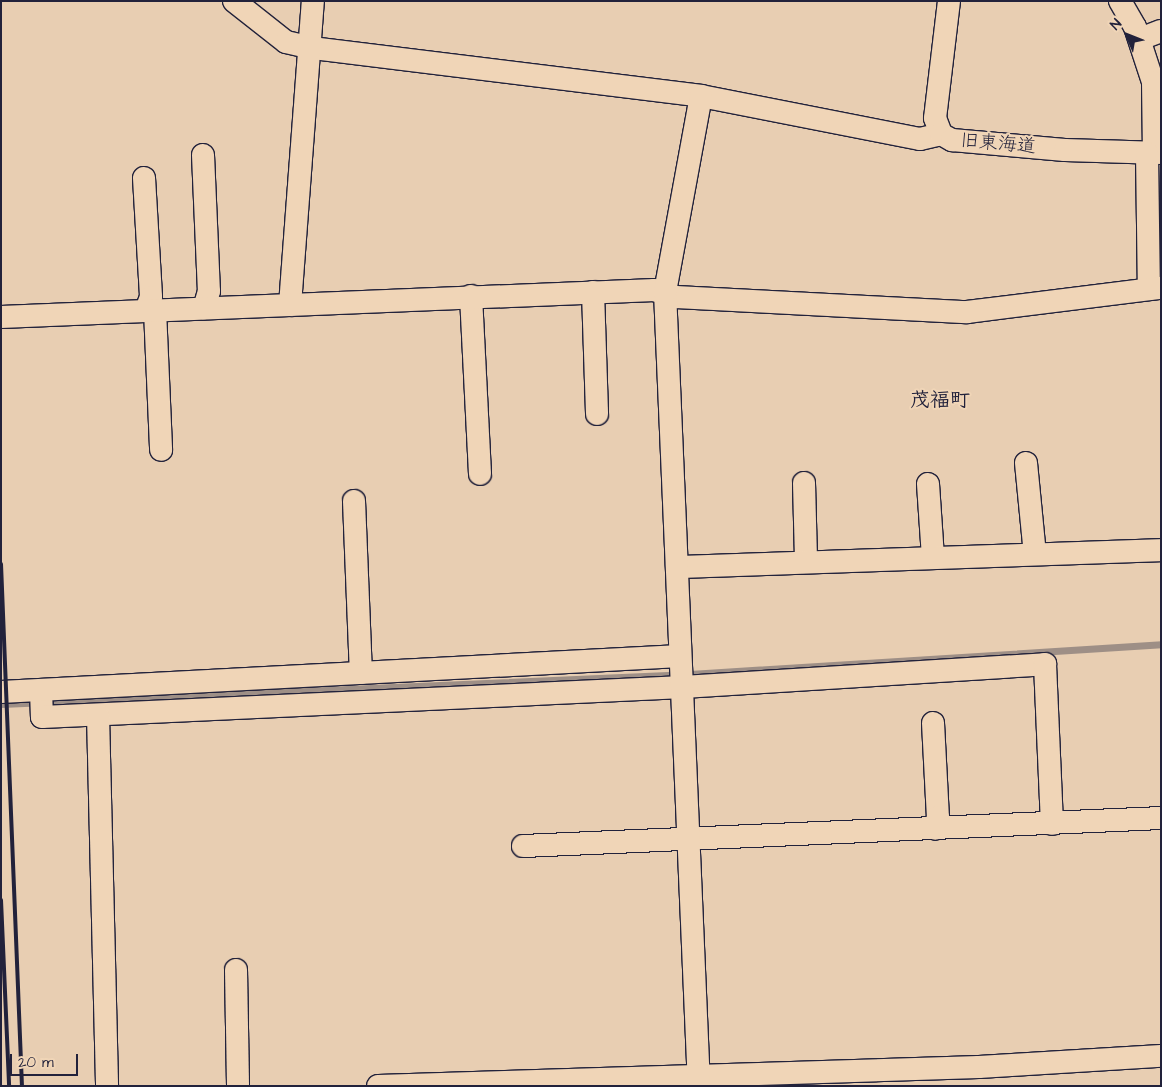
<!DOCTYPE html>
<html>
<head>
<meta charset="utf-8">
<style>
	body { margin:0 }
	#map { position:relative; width:1162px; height:1087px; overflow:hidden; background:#e8ceb2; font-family:"Architects Daughter","Klee One",sans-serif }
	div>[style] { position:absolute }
	.stream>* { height:7px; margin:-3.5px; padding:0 3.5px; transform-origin:3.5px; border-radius:3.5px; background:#9e8f86 }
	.roads { filter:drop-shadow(1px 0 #22223b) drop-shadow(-1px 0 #22223b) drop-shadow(0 1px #22223b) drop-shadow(0 -1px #22223b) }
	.minor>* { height:22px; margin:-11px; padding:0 11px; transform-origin:11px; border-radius:11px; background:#f0d5b7 }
	.rail>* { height:4px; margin:-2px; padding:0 2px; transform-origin:2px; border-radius:2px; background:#22223b }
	span { translate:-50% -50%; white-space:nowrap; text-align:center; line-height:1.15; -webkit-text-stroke:4px #f0d5b7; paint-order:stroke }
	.street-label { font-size:19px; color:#22223b }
	.neighbourhood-label { font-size:20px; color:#22223b; font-weight:700 }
	.frame { position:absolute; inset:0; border:2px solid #22223b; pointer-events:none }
	.north { position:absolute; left:1102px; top:10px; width:50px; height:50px; -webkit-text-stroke:4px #f0d5b7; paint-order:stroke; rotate:314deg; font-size:14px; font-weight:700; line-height:20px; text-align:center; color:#22223b }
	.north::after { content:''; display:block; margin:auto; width:18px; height:22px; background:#22223b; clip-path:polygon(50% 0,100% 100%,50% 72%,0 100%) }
	.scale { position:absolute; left:10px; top:1054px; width:68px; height:22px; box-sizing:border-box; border:2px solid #22223b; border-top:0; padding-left:6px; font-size:15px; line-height:18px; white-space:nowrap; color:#22223b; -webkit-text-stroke:4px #f0d5b7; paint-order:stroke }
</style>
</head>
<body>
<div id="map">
	<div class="stream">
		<i style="left:1px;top:704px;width:690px;rotate:-2.49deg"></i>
		<i style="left:690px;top:674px;width:472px;rotate:-3.6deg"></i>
	</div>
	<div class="roads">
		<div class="minor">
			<i style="left:234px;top:1px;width:66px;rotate:38.3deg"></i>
			<i style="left:286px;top:42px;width:27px;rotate:13deg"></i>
			<i style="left:312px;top:48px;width:392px;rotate:7deg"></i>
			<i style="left:701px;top:96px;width:223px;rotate:11.1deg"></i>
			<i style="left:920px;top:139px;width:22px;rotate:-13deg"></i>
			<i style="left:949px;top:1px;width:118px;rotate:96.8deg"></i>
			<i style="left:935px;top:118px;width:17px;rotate:69deg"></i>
			<i style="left:941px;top:134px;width:13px;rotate:29deg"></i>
			<i style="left:952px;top:140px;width:113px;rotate:5.1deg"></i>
			<i style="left:1065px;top:150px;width:96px;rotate:1.8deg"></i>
			<i style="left:1120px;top:1px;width:30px;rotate:60deg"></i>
			<i style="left:1135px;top:27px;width:58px;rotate:71.9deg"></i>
			<i style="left:1153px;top:82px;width:71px;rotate:89.2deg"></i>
			<i style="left:1140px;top:39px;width:22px;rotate:-21deg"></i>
			<i style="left:1147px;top:153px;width:136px;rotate:89.2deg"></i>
			<i style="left:203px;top:155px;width:136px;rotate:87.5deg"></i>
			<i style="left:209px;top:291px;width:18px;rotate:106deg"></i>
			<i style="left:144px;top:178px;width:119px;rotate:86.6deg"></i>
			<i style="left:151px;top:297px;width:14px;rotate:111deg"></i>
			<i style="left:593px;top:292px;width:122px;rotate:88.1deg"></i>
			<i style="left:471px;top:296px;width:178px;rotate:87.1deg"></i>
			<i style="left:290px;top:305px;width:305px;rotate:-85.7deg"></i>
			<i style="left:155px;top:310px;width:140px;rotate:87.5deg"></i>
			<i style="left:1px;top:317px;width:654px;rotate:-2.37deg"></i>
			<i style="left:654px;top:290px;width:23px;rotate:18deg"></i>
			<i style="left:676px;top:297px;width:291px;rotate:3deg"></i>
			<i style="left:967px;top:312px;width:195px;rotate:-7.1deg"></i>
			<i style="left:1026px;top:463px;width:91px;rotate:84.4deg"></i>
			<i style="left:804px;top:483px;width:79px;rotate:88.5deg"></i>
			<i style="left:928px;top:484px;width:73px;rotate:86.1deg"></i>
			<i style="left:354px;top:501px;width:172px;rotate:87.7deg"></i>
			<i style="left:677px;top:567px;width:484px;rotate:-2deg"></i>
			<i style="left:41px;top:690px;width:27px;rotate:88deg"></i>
			<i style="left:42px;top:717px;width:642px;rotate:-2.68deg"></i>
			<i style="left:683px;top:687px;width:363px;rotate:-3.6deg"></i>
			<i style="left:1045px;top:664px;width:160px;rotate:87.5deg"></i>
			<i style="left:1px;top:692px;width:680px;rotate:-3.03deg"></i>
			<i style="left:98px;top:715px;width:371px;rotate:88.6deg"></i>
			<i style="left:933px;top:723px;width:94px;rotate:87deg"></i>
			<i style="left:938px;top:817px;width:12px;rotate:104deg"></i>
			<i style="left:523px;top:846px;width:639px;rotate:-2.51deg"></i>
			<i style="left:236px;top:970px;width:116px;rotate:89deg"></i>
			<i style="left:378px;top:1086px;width:601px;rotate:-1.81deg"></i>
			<i style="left:979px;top:1067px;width:182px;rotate:-3.5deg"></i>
			<i style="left:699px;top:1086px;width:795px;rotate:-92.45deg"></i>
			<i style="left:665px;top:292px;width:199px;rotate:-79.6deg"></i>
		</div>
	</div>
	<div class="rail">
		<i style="left:1px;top:564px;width:522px;rotate:87.7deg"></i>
		<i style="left:1px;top:900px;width:186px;rotate:87.5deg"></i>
	</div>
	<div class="street-label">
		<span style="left:998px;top:144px;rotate:5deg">旧東海道</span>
	</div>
	<div class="neighbourhood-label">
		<span style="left:940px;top:400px">茂福町</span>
	</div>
	<div class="frame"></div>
	<div class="north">N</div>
	<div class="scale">20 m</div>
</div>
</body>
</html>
